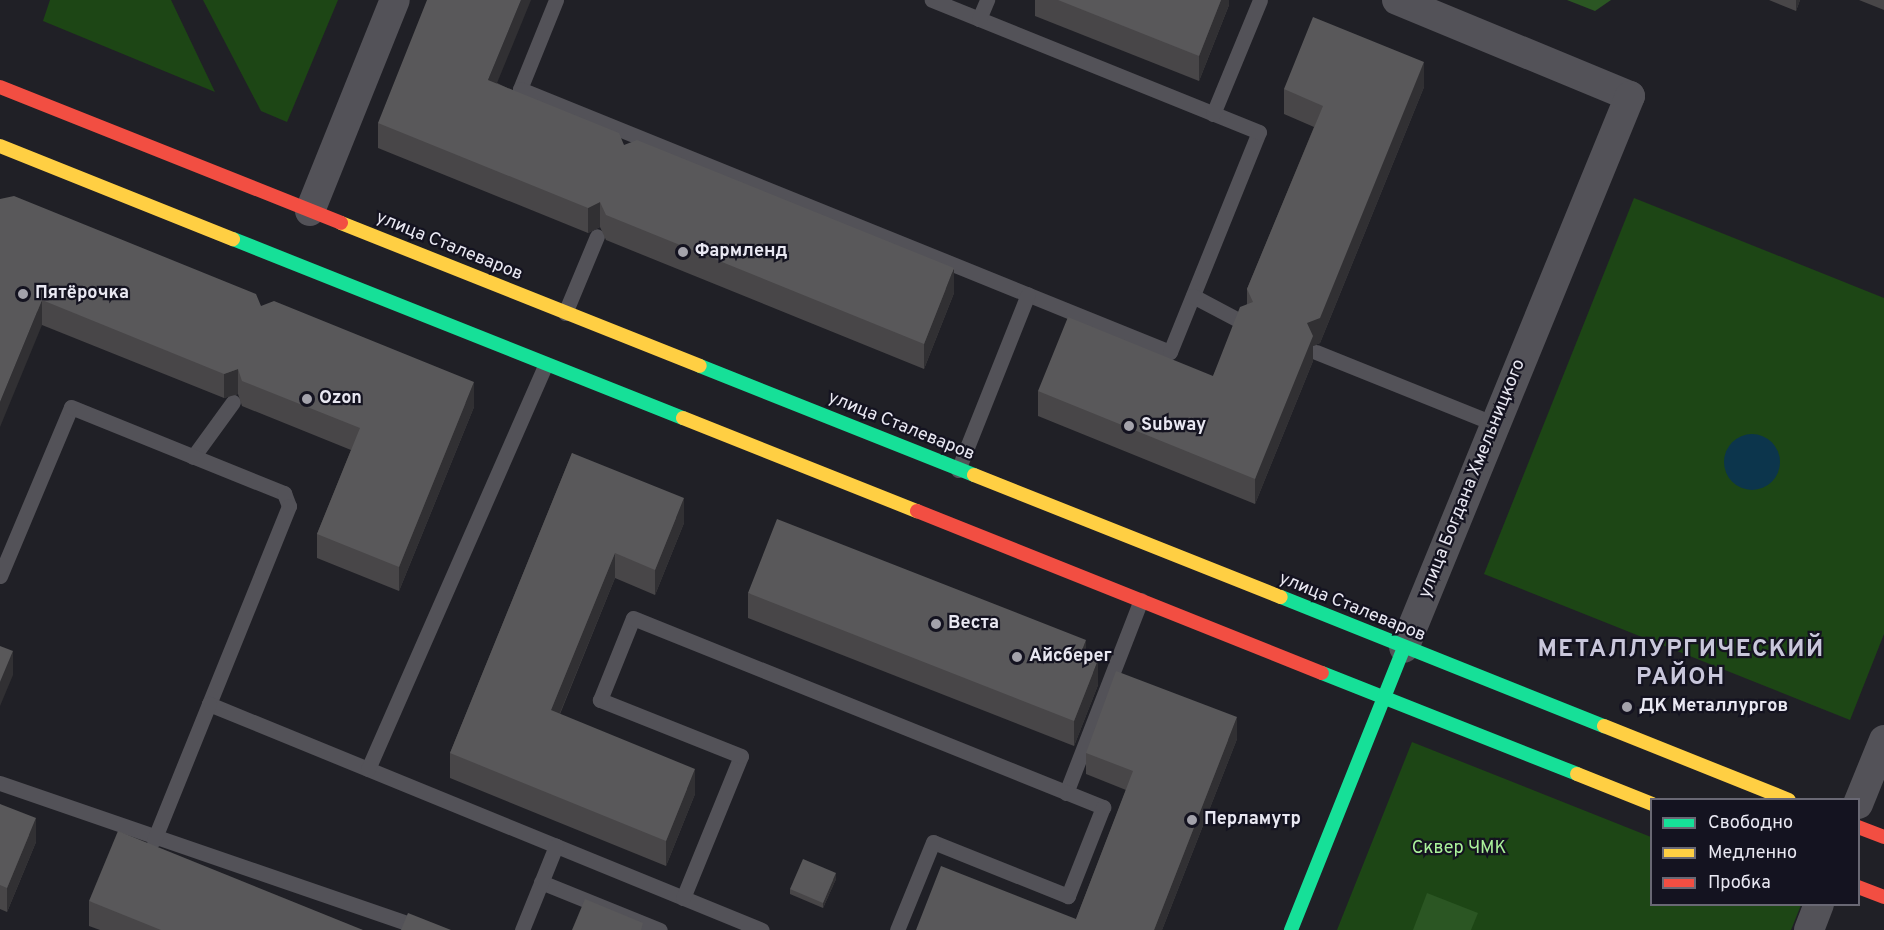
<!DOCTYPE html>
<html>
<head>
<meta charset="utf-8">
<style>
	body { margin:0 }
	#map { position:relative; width:1884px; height:930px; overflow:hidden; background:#202026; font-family:Overpass,sans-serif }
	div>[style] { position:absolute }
	.green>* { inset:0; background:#1d4615 }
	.forest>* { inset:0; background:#2b5623 }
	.water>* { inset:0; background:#0c354c }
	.round { border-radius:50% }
	.lane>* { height:15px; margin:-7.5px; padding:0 7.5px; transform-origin:7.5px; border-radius:7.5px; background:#535258 }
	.street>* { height:30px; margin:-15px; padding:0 15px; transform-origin:15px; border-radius:15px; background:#535258 }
	.fast>* { height:14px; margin:-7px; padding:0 7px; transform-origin:7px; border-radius:7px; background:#16e098 }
	.slow>* { height:14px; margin:-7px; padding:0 7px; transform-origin:7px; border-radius:7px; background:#ffcf43 }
	.jam>* { height:14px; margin:-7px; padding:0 7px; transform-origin:7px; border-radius:7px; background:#f24e42 }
	.wall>* { inset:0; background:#484648 }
	.shaded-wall>* { inset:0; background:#313033 }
	.building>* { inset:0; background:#59585a }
	.dots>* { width:16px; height:16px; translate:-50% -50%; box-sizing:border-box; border:3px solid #141320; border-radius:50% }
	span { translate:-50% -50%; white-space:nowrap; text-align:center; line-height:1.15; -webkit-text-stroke:4.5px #141320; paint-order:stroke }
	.street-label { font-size:18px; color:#e9e8f2 }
	.poi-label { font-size:18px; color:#e9e8f2; font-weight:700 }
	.left { translate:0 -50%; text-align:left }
	.park-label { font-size:18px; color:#abf29b }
	.district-label { font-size:24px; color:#c9c7db; font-weight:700; letter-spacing:1.5px }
	.legend { position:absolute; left:1650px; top:798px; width:210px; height:108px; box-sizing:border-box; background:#141320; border:2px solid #696874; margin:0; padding:8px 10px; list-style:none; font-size:18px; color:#e9e8f2 }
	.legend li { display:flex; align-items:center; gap:12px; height:30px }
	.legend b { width:30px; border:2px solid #696874 }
</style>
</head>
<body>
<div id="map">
	<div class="green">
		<i style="clip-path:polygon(50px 0,171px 0,215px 92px,43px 21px)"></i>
		<i style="clip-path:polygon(203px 0,338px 0,287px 122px,261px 111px)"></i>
		<i style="clip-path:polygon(1634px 198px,1884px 298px,1884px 634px,1850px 720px,1484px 574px)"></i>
		<i style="clip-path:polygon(1412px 742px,1651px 837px,1652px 904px,1801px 905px,1791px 930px,1337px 930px)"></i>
	</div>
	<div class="forest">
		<i style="clip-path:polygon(1567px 0,1611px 0,1595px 11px)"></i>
		<i style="clip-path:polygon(1427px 893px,1478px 913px,1471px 930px,1413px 930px)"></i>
	</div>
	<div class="water">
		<i class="round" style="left:1724px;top:434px;width:56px;height:56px"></i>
	</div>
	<div class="lane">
		<i style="left:556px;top:0;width:96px;rotate:112deg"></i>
		<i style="left:520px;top:89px;width:701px;rotate:22.03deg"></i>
		<i style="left:1170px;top:352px;width:237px;rotate:-68deg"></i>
		<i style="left:1259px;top:132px;width:353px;rotate:-158deg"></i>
		<i style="left:979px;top:19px;width:21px;rotate:-67deg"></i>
		<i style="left:1213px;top:114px;width:123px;rotate:-67.6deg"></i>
		<i style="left:1193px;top:296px;width:58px;rotate:27.9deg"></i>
		<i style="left:565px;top:313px;width:83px;rotate:-67.4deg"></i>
		<i style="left:1316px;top:352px;width:193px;rotate:21.9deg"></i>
		<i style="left:193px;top:457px;width:68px;rotate:-54deg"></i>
		<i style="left:958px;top:470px;width:189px;rotate:-68.3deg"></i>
		<i style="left:0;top:576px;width:183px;rotate:-67.2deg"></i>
		<i style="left:71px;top:407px;width:230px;rotate:22deg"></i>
		<i style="left:284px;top:493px;width:14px;rotate:69deg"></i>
		<i style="left:289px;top:506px;width:214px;rotate:112deg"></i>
		<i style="left:209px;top:704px;width:597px;rotate:22.23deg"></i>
		<i style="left:368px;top:769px;width:442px;rotate:-66.3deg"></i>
		<i style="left:0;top:783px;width:452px;rotate:19deg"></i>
		<i style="left:1066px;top:793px;width:207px;rotate:-68.8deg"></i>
		<i style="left:154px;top:840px;width:147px;rotate:-68deg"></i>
		<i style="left:541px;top:882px;width:128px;rotate:22deg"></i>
		<i style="left:683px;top:898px;width:153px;rotate:-67.8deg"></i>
		<i style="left:741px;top:756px;width:152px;rotate:-158.3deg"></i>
		<i style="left:600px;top:700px;width:88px;rotate:-68.1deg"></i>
		<i style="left:633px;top:618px;width:507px;rotate:21.91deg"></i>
		<i style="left:1103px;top:807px;width:96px;rotate:111.5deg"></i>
		<i style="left:1068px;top:896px;width:145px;rotate:-158.2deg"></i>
		<i style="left:933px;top:842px;width:95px;rotate:112.2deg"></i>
		<i style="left:522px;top:930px;width:91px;rotate:-68deg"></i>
	</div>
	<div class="street">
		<i style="left:1397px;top:0;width:252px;rotate:22.4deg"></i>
		<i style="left:1630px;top:96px;width:596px;rotate:112.27deg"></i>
		<i style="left:310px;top:211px;width:227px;rotate:-68.1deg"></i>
		<i style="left:1858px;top:804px;width:69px;rotate:-67.9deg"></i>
		<i style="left:1809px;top:930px;width:28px;rotate:-69deg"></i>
	</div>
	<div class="fast">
		<i style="left:233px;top:239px;width:484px;rotate:21.7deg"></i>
		<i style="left:700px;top:366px;width:295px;rotate:21.7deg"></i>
		<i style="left:1281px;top:597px;width:348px;rotate:21.8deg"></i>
		<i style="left:1322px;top:673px;width:274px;rotate:21.6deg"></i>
		<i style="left:1291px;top:930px;width:304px;rotate:-68.2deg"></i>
	</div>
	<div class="slow">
		<i style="left:0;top:146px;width:251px;rotate:21.8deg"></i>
		<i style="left:341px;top:223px;width:386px;rotate:21.7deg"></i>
		<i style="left:683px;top:418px;width:252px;rotate:21.7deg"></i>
		<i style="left:974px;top:475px;width:330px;rotate:21.7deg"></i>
		<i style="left:1604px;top:726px;width:199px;rotate:21.8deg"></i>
		<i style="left:1577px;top:774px;width:81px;rotate:21.8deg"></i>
	</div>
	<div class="jam">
		<i style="left:0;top:87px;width:367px;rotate:21.7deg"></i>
		<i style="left:917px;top:511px;width:436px;rotate:21.8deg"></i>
		<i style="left:1858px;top:827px;width:28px;rotate:21deg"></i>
		<i style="left:1858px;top:887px;width:28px;rotate:21deg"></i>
	</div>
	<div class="wall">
		<i style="clip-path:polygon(1035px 0,1229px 0,1229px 5px,1199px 81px,1035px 16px)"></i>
		<i style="clip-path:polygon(1769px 0,1800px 0,1796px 11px)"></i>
		<i style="clip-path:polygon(1859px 0,1884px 0,1884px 10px)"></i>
		<i style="clip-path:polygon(497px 83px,624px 145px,954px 293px,924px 369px,606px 240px,600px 227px,588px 233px,378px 148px,378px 123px)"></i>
		<i style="clip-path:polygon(1424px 87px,1320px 343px,1313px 346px,1313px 361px,1255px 504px,1038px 416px,1038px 391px,1213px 376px,1247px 304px,1247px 289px,1314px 127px,1284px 114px,1284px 89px)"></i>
		<i style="clip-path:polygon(0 199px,261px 306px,474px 407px,399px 591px,317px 558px,317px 534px,351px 450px,242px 406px,238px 394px,224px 398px,42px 325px)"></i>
		<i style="clip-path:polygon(572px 453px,684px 523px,655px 595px,615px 578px,560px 714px,695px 794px,666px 866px,450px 778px,450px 753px)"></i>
		<i style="clip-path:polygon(748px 593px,1086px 655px,1098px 685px,1074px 746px,748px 618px)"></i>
		<i style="clip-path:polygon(1237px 739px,1162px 930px,916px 930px,1076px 919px,1126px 790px,1086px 774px,1086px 753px)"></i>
		<i style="clip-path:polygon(0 804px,36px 842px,7px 912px,0 909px)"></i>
		<i style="clip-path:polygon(836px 879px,823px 908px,790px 894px,790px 889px)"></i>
		<i style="clip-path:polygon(89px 901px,363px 930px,100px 930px,89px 926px)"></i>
	</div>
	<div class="shaded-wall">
		<i style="clip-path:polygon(521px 0,531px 0,488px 105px,488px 80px)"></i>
		<i style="clip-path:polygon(1221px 0,1229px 0,1229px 5px,1199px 81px,1199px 56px)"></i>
		<i style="clip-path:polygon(1796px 0,1800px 0,1796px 11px)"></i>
		<i style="clip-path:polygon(1424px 62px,1424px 87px,1320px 343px,1313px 346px,1313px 361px,1255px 504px,1255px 479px,1307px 323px)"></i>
		<i style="clip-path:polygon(600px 202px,600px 227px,588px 233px,588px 208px)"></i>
		<i style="clip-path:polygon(954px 268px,954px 293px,924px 369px,924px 344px)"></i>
		<i style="clip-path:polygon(42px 300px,42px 325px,0 427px,0 402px)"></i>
		<i style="clip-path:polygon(238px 369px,238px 394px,224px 398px,224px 374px)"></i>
		<i style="clip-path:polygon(474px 382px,474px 407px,399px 591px,399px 567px)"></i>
		<i style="clip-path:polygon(684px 498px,684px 523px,655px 595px,655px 570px)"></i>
		<i style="clip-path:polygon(615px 553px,615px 578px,551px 735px,551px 710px)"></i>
		<i style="clip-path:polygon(1086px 640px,1086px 665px,1081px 653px)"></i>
		<i style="clip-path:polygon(13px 651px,13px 675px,0 706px,0 682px)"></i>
		<i style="clip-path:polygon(1098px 660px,1098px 685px,1074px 746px,1074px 721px)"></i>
		<i style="clip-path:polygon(1237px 717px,1237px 739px,1162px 930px,1154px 930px)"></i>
		<i style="clip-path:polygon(695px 769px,695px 794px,666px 866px,666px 841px)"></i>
		<i style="clip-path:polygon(36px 818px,36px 842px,7px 912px,7px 888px)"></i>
		<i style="clip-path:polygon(836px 873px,836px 879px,823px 908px,823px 903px)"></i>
	</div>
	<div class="building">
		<i style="clip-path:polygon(427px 0,521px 0,488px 80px,619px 133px,624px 145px,637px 140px,954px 268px,924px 344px,606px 215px,600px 202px,588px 208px,378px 123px)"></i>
		<i style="clip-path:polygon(1058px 0,1221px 0,1199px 56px)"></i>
		<i style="clip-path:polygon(1313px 17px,1424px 62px,1320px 318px,1307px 323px,1313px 336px,1255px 479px,1038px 391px,1068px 317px,1213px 376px,1240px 307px,1253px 302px,1247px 289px,1323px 106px,1284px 89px)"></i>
		<i style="clip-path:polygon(14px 196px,256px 294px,261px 306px,274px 301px,474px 382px,399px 567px,317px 534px,360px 428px,242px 381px,238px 369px,224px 374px,42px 300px,0 402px,0 199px)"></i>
		<i style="clip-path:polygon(572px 453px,684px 498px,655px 570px,615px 553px,551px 710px,695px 769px,666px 841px,450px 753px)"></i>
		<i style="clip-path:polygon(777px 519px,1086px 640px,1081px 653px,1098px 660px,1074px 721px,748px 593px)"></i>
		<i style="clip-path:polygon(0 646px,13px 651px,0 682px)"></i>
		<i style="clip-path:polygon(1116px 671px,1237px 717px,1154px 930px,916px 930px,941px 866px,1076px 919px,1133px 771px,1086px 753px)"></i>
		<i style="clip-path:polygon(0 804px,36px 818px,7px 888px,0 885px)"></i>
		<i style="clip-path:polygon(118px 831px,363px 930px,161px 930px,89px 901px)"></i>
		<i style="clip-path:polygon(803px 859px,836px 873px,823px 903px,790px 889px)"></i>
		<i style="clip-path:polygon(585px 899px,643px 923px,641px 930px,572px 930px)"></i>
		<i style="clip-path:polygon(408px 913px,451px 930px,401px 930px)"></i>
	</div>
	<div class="dots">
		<i style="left:683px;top:252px;background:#a3a2ab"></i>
		<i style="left:23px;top:294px;background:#a3a2ab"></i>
		<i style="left:307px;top:399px;background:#a3a2ab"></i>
		<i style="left:1129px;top:426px;background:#a3a2ab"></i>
		<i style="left:936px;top:624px;background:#a3a2ab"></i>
		<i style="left:1017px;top:657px;background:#a3a2ab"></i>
		<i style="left:1627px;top:707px;background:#a3a2ab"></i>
		<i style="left:1192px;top:820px;background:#a3a2ab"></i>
	</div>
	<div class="street-label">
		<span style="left:449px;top:247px;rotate:22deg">улица Сталеваров</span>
		<span style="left:901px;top:427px;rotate:22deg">улица Сталеваров</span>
		<span style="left:1473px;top:479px;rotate:-68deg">улица Богдана Хмельницкого</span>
		<span style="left:1352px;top:608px;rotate:22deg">улица Сталеваров</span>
	</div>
	<div class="poi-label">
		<span class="left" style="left:695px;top:252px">Фармленд</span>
		<span class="left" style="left:35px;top:294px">Пятёрочка</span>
		<span class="left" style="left:319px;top:399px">Ozon</span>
		<span class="left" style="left:1141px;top:426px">Subway</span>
		<span class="left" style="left:948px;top:624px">Веста</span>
		<span class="left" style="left:1029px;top:657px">Айсберег</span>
		<span class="left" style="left:1639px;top:707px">ДК Металлургов</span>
		<span class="left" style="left:1204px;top:820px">Перламутр</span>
	</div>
	<div class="park-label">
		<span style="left:1459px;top:849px">Сквер ЧМК</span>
	</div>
	<div class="district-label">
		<span style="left:1681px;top:665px">МЕТАЛЛУРГИЧЕСКИЙ<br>РАЙОН</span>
	</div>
	<ul class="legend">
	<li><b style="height:8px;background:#16e098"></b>Свободно</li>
	<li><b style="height:8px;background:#ffcf43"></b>Медленно</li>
	<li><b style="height:8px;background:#f24e42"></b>Пробка</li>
	</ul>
</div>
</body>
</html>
